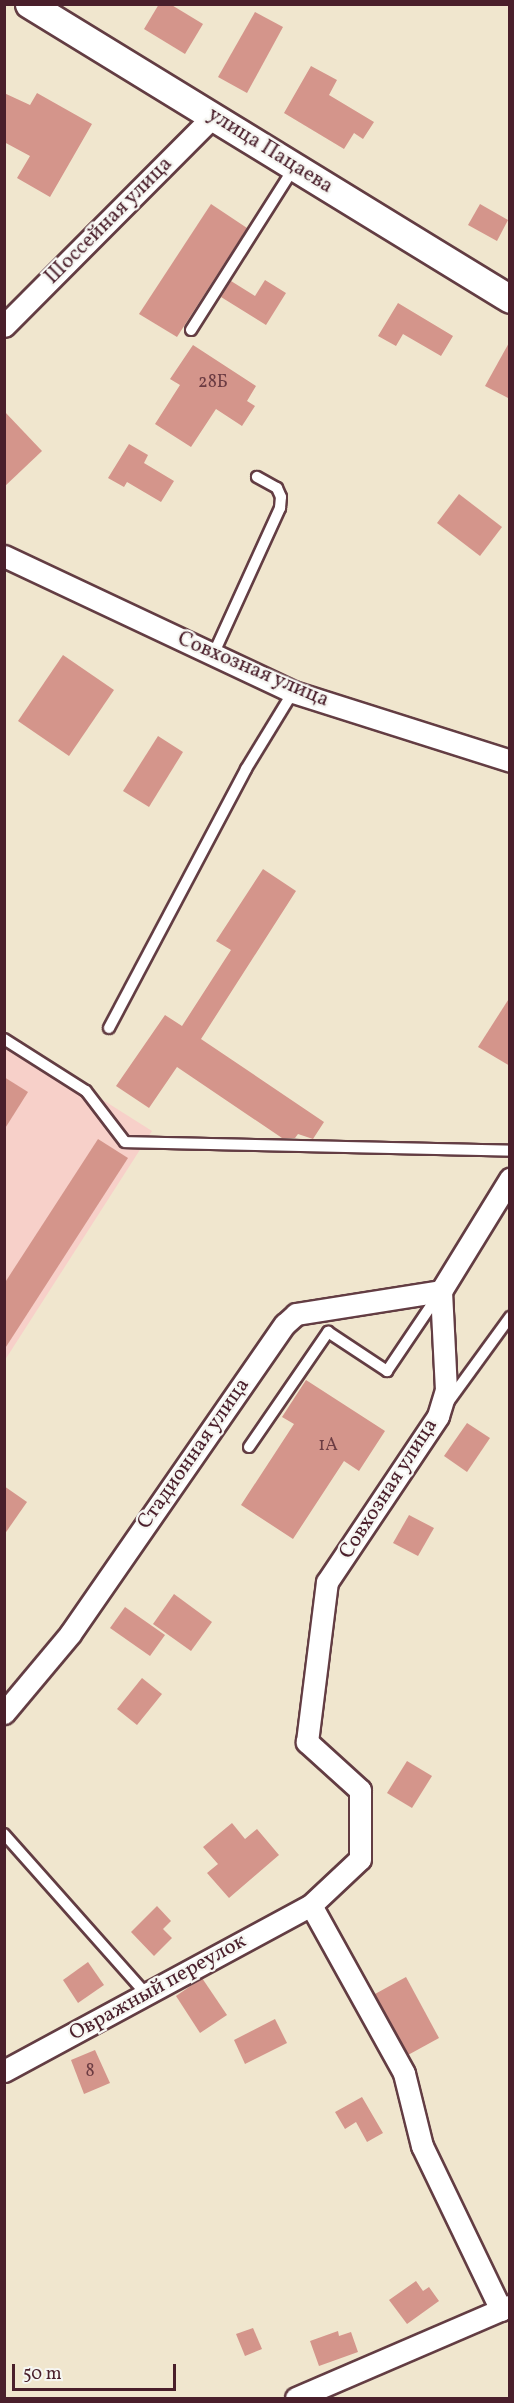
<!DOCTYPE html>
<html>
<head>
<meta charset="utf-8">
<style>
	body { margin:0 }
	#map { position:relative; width:514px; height:2403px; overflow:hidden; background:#f0e6ce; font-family:Vollkorn,serif }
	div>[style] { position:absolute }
	.built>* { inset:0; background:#f7d0c9 }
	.building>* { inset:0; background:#d4958b }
	.roads { filter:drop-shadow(2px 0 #633d43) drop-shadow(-2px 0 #633d43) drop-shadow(0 2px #633d43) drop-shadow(0 -2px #633d43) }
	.service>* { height:10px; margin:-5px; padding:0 5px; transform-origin:5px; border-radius:5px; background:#fff }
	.minor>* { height:21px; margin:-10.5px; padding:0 10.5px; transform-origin:10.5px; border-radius:10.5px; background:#fff }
	.tertiary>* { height:27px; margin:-13.5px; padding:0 13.5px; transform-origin:13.5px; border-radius:13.5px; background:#fff }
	span { translate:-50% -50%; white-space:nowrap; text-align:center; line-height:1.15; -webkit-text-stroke:4.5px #f6f6f2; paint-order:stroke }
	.number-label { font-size:18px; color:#6c3c43 }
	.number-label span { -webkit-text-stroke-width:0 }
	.street-label { font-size:21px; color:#4a1f2b }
	.frame { position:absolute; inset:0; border:6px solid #4a1f2b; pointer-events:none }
	.scale { position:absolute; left:12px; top:2364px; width:164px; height:27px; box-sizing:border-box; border:3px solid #4a1f2b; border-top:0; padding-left:8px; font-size:18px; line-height:21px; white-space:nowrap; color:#4a1f2b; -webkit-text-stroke:4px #f6f6f2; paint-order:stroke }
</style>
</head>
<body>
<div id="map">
	<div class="built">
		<i style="clip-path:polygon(5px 1038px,152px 1131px,5px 1360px)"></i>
	</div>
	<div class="building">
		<i style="clip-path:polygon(159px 4px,170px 4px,203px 24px,185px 54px,144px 29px)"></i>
		<i style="clip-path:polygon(255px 12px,283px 27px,247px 93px,218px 77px)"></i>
		<i style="clip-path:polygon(311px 66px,337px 80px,329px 95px,374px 122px,363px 139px,354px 133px,344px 149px,284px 113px)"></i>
		<i style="clip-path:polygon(4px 93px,30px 105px,37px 93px,92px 124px,50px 197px,17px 178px,30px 156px,4px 142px)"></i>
		<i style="clip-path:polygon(211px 204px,247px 228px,177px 337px,139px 314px)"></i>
		<i style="clip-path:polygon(480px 204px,508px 220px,497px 241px,468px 225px)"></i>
		<i style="clip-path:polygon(265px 280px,286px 293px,266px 325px,221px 297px,231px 281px,255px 296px)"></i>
		<i style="clip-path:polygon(398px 303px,453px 336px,441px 356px,403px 334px,396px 346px,378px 336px)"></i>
		<i style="clip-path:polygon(510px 341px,510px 399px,485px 386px)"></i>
		<i style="clip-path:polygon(193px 345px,256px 386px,247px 401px,255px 406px,242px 426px,216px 409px,191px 447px,155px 424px,180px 385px,170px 379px)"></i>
		<i style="clip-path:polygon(4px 411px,42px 451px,4px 487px)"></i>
		<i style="clip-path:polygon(129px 444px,148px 455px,144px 463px,174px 481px,161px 502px,127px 482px,124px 487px,108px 478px)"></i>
		<i style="clip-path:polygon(459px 494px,502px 527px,480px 556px,437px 523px)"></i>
		<i style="clip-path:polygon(63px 655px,114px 690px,69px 756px,18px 721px)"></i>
		<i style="clip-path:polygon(158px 736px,183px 752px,149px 807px,123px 791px)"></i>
		<i style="clip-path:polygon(263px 869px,296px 891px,201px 1039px,324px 1122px,313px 1139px,298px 1134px,295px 1138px,282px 1138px,177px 1067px,149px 1108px,116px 1086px,165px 1015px,182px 1026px,231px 950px,216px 941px)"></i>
		<i style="clip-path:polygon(510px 997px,510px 1066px,478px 1047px)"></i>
		<i style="clip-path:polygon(4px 1077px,28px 1092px,4px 1130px)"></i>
		<i style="clip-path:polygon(98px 1139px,128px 1158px,4px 1350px,4px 1284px)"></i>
		<i style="clip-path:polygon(306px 1380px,385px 1431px,359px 1471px,344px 1461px,293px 1539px,241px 1505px,294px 1424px,282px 1417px)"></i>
		<i style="clip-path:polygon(467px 1423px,490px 1438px,467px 1472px,444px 1456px)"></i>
		<i style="clip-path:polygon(4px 1486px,27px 1502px,4px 1535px)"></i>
		<i style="clip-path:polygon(409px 1515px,434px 1528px,418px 1556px,393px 1543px)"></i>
		<i style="clip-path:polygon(174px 1594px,212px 1622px,191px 1651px,153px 1624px)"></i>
		<i style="clip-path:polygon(125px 1607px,165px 1635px,150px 1656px,110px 1628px)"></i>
		<i style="clip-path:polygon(142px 1678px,162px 1694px,137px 1725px,117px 1709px)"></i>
		<i style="clip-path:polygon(407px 1761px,432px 1776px,412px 1808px,387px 1793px)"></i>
		<i style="clip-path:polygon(232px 1823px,245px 1839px,257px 1829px,279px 1855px,229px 1898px,207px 1873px,218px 1864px,203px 1847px)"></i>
		<i style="clip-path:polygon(157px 1906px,171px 1921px,163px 1929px,172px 1938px,154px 1956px,131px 1932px)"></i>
		<i style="clip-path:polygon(88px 1962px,104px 1985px,78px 2003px,63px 1980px)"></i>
		<i style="clip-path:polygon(406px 1977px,439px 2038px,408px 2055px,375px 1994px)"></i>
		<i style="clip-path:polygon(202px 1978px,227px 2015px,200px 2033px,176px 1996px)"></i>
		<i style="clip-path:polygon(275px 2019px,287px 2043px,245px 2064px,234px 2040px)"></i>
		<i style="clip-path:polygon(95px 2050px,110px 2083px,84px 2094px,71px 2060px)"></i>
		<i style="clip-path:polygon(362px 2097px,383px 2133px,367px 2142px,356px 2122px,345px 2129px,335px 2112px)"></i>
		<i style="clip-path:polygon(416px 2281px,423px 2291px,429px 2287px,439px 2301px,407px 2324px,389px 2300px)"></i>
		<i style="clip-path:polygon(253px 2328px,262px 2349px,245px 2356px,236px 2334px)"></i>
		<i style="clip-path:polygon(338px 2331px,339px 2336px,351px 2332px,358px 2352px,319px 2366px,310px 2341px)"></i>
	</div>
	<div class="roads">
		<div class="service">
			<i style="left:191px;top:330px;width:192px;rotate:-57.6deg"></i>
			<i style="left:213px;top:655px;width:162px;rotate:-65.5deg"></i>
			<i style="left:280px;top:508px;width:11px;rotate:-85deg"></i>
			<i style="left:281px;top:497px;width:10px;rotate:-114deg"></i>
			<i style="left:277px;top:488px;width:23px;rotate:-151deg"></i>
			<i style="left:109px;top:1028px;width:293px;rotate:-62.1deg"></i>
			<i style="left:246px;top:769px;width:90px;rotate:-58.6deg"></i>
			<i style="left:4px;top:1039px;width:97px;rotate:32.4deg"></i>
			<i style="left:86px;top:1091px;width:64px;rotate:52.6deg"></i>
			<i style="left:125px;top:1142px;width:385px;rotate:1.3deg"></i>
			<i style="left:449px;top:1401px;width:104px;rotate:-54deg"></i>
			<i style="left:249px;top:1447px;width:140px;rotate:-55.5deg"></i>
			<i style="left:328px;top:1332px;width:71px;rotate:33.5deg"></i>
			<i style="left:387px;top:1371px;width:93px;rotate:-56deg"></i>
			<i style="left:4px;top:1834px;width:215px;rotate:48.4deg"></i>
		</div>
		<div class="minor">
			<i style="left:4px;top:326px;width:296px;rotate:-45.1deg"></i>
			<i style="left:4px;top:556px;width:319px;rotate:25.2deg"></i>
			<i style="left:293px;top:692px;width:228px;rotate:17.6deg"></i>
			<i style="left:4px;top:1713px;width:103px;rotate:-50.1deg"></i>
			<i style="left:70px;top:1634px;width:377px;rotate:-55.3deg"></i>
			<i style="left:285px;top:1324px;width:15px;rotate:-42deg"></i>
			<i style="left:296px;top:1314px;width:147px;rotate:-9deg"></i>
			<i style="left:4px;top:2071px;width:349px;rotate:-28.4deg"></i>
			<i style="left:501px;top:2310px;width:182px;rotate:-115.7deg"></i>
			<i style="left:422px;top:2146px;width:75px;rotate:-103.9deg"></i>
			<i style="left:404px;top:2073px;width:192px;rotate:-119deg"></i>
			<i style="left:311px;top:1905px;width:67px;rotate:-43.2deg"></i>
			<i style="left:360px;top:1859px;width:69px;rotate:-90deg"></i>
			<i style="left:360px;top:1790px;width:72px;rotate:-137.8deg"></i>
			<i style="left:307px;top:1742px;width:161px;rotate:-82.9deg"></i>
			<i style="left:327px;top:1582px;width:200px;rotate:-56.2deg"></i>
			<i style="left:438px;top:1416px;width:27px;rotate:-73deg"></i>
			<i style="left:446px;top:1390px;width:99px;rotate:-92.9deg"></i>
			<i style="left:441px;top:1291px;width:132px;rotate:-58.4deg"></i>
			<i style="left:296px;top:2398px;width:233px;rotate:-23.3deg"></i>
		</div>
		<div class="tertiary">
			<i style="left:29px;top:4px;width:564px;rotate:31.52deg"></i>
		</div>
	</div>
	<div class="number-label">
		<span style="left:213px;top:383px">28Б</span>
		<span style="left:328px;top:1446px">1А</span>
		<span style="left:90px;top:2072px">8</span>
	</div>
	<div class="street-label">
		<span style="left:270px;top:151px;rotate:32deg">улица Пацаева</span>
		<span style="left:109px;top:221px;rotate:-45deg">Шоссейная улица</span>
		<span style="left:253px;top:670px;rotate:23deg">Совхозная улица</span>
		<span style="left:194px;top:1454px;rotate:-55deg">Стадионная улица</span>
		<span style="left:389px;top:1489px;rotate:-57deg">Совхозная улица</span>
		<span style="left:158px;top:1988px;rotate:-29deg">Овражный переулок</span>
	</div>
	<div class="frame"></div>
	<div class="scale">50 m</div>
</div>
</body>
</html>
